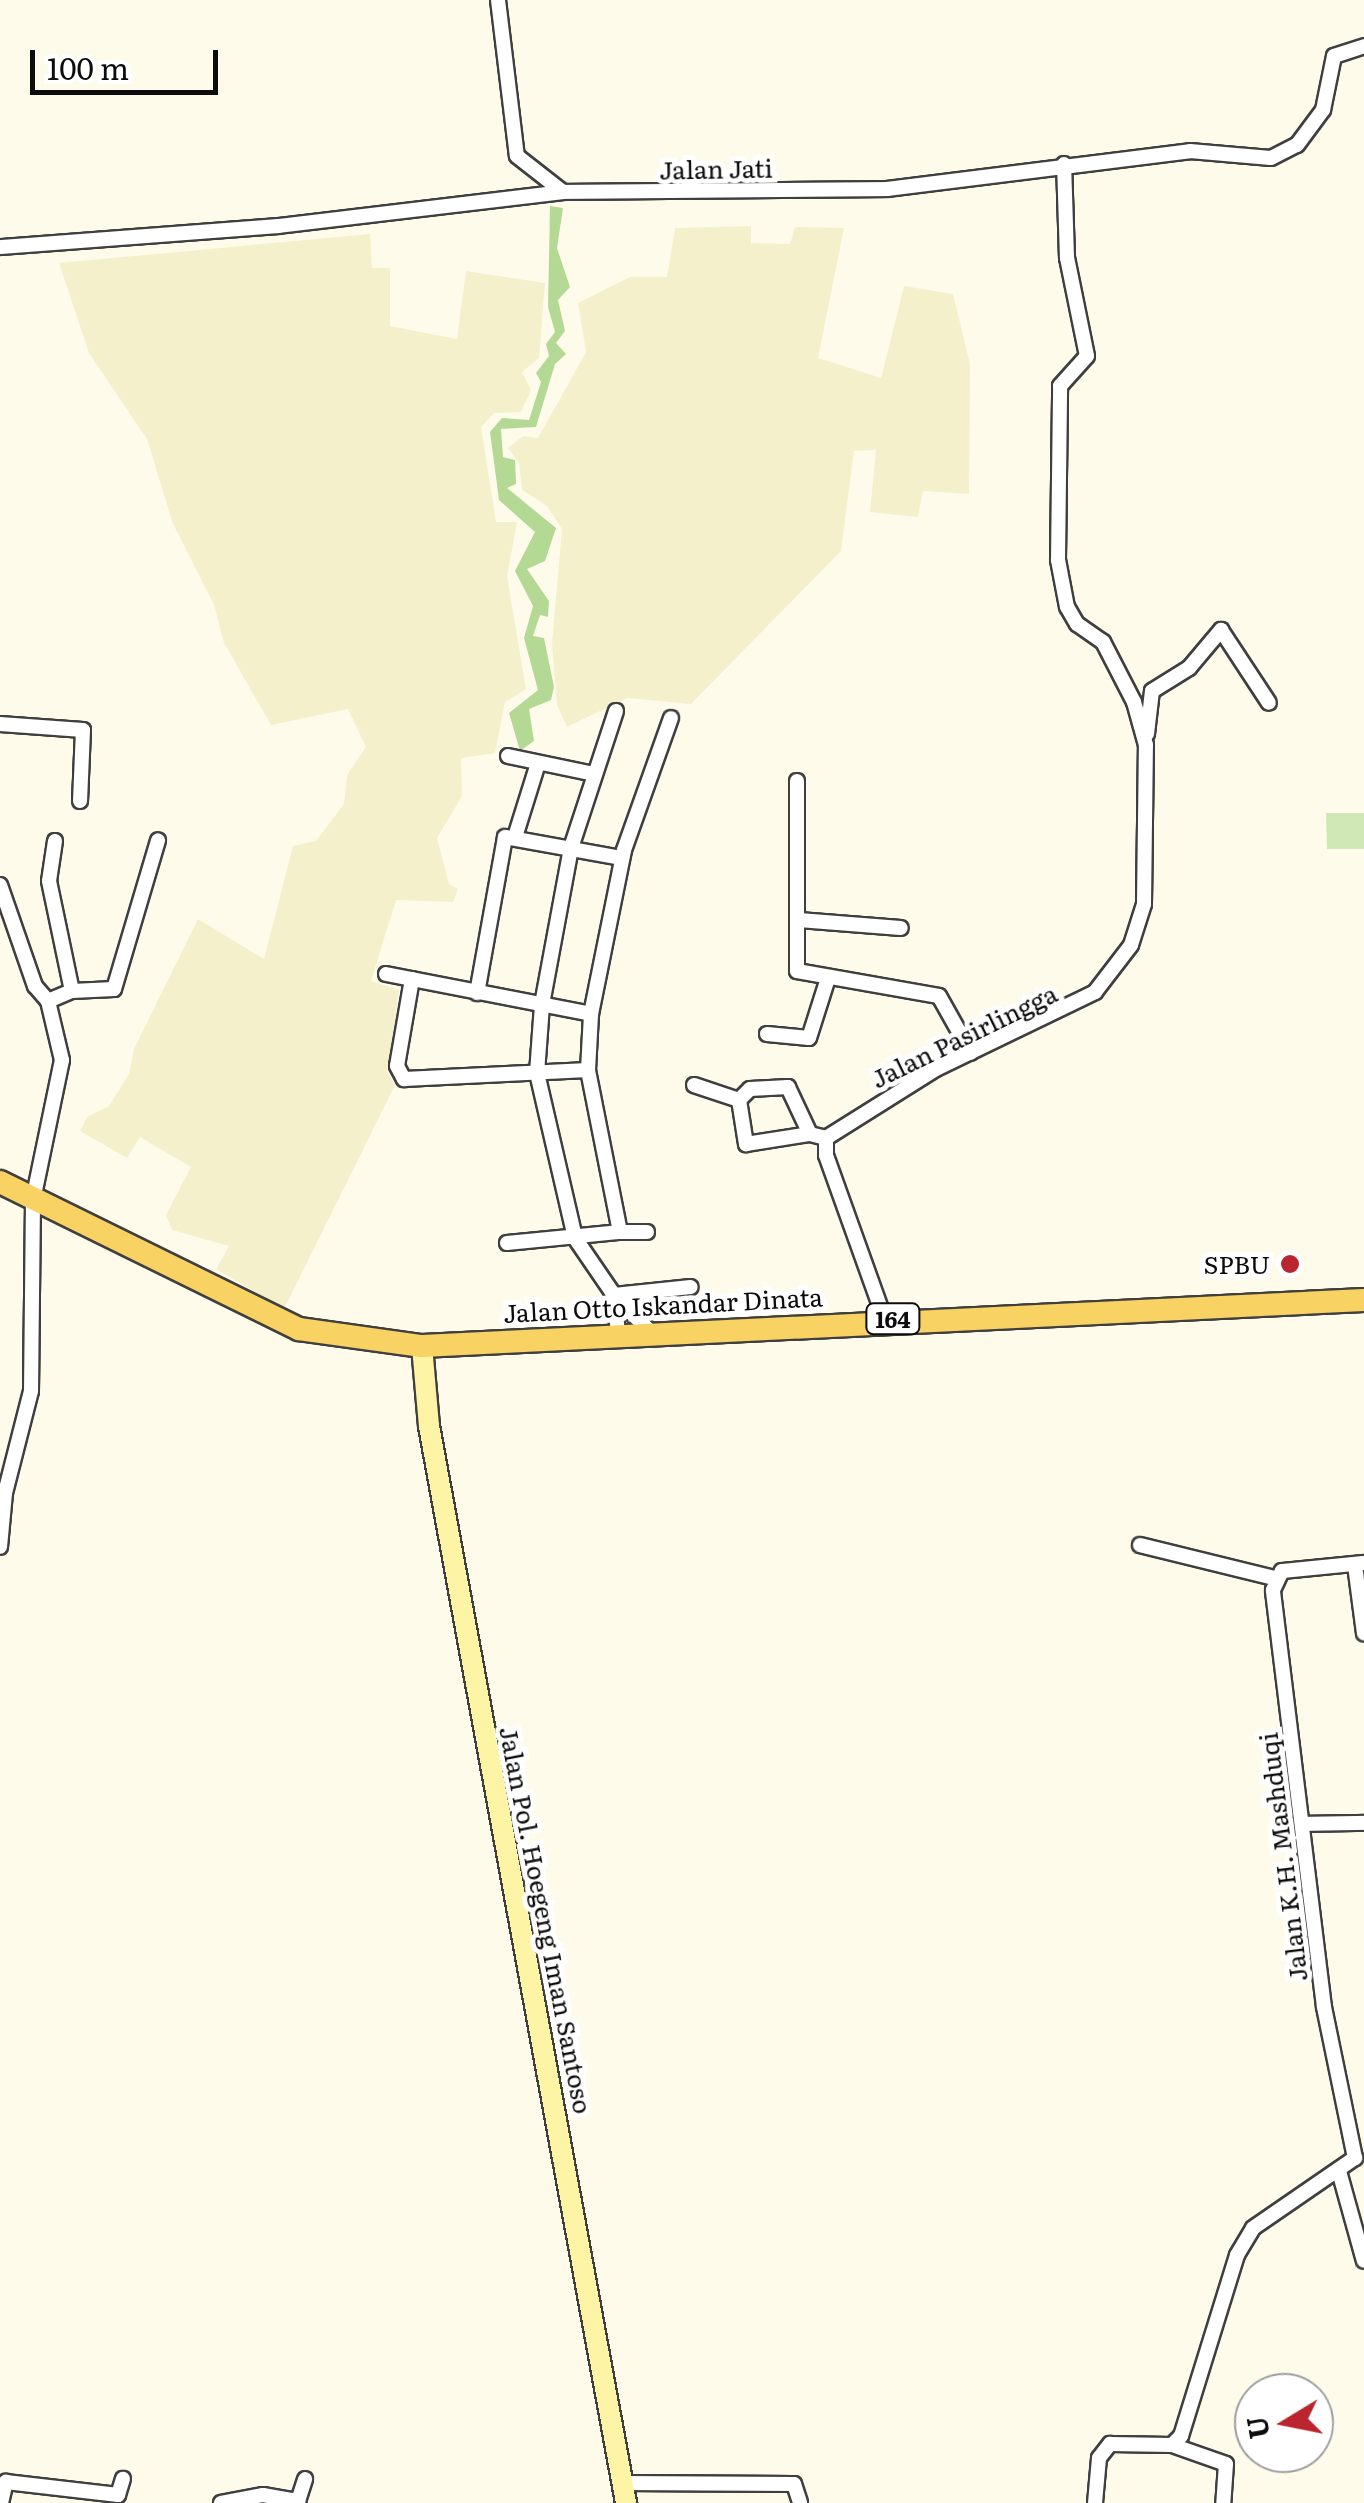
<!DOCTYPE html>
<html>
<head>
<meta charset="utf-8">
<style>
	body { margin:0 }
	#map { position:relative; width:1364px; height:2503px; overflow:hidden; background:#fffbeb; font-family:Literata,serif }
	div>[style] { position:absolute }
	.farmland>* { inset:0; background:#f4f0cc }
	.green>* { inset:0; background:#d0e8b5 }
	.forest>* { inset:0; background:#b4d995 }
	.roads { filter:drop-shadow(2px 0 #3f3f3f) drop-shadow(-2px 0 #3f3f3f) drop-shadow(0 2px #3f3f3f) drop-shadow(0 -2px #3f3f3f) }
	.street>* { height:14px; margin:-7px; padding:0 7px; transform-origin:7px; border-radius:7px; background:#fff }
	.secondary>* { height:20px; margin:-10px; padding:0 10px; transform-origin:10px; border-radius:10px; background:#fef4a6 }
	.primary>* { height:22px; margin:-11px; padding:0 11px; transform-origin:11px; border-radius:11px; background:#f8d262 }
	.dots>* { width:28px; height:28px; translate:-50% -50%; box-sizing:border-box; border:5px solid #fff; border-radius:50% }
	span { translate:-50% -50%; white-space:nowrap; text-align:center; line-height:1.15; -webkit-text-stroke:10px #fff; paint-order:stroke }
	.shield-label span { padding:2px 8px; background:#fff; border:2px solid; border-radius:8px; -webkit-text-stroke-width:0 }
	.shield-label { font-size:22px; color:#0c0c0c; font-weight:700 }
	.street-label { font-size:25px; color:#0c0c0c }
	.poi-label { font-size:25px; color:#0c0c0c }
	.right { translate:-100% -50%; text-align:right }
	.north { position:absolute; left:1234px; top:2373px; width:100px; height:100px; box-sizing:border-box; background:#fff; border:2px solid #9e9e9e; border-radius:50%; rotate:260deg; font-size:28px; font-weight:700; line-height:40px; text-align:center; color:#0c0c0c }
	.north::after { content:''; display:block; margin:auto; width:35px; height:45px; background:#ba252e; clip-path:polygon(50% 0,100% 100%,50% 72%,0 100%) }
	.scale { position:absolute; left:30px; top:50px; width:188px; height:45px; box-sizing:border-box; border:5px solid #0c0c0c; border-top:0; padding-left:12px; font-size:30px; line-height:35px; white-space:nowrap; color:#0c0c0c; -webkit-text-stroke:8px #fff; paint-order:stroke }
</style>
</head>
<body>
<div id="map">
	<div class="farmland">
		<i style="clip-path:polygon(751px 226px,751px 243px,790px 244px,795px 227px,844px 228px,818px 358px,881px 378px,904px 286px,953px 294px,970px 364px,969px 494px,923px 491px,918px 517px,870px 512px,876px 450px,854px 451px,841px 551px,691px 704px,627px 698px,567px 727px,557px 705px,552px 643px,562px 529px,547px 506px,522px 490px,519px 463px,508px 448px,523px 436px,538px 438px,586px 352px,578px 303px,630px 277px,667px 277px,675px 228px)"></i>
		<i style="clip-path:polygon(370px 234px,372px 268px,390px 268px,390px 326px,457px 339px,466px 271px,545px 283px,539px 358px,522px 372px,531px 390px,521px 412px,494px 413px,481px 427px,496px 522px,517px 522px,507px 576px,526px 689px,505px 702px,495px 753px,461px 758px,462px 796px,437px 838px,449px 884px,458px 889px,453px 902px,396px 900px,371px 981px,399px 990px,387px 1072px,395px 1085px,284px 1309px,216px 1269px,229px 1246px,172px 1230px,166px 1215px,191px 1167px,140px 1137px,127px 1158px,80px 1131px,87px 1117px,109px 1106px,129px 1074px,134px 1049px,198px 919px,264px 959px,293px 846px,316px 841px,344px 804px,347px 775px,366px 747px,348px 709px,271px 725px,224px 643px,214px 605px,173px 524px,147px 439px,89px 353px,59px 263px)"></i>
	</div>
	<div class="green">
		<i style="clip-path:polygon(1326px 813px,1364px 813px,1364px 849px,1327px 849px)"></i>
	</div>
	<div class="forest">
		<i style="clip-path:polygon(550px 206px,563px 208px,557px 248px,570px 287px,558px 300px,565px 331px,556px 343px,566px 354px,555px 364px,536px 427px,501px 429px,503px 457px,515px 460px,516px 484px,507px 488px,556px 528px,545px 561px,527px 569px,549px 601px,548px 617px,540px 615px,533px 636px,544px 638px,554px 687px,551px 700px,529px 709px,534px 741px,520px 751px,509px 713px,538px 690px,524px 638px,533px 606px,515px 571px,535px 532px,499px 500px,490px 432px,502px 418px,529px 420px,541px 382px,536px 373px,549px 356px,546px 344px,555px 332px,548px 307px)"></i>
	</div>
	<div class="roads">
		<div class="street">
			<i style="left:498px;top:0;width:157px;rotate:83.1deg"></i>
			<i style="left:517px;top:156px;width:58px;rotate:38deg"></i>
			<i style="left:0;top:247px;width:279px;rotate:-4.3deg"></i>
			<i style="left:278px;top:226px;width:287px;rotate:-6.8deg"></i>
			<i style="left:563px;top:192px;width:324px;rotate:-0.5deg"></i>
			<i style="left:887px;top:189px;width:305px;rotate:-7.1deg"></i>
			<i style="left:1190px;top:151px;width:81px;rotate:4.9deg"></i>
			<i style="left:1271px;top:158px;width:29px;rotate:-27deg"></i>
			<i style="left:1297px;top:145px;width:44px;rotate:-53.4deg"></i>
			<i style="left:1323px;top:110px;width:55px;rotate:-78.5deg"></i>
			<i style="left:1334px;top:56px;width:32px;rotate:-18deg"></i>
			<i style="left:616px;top:711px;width:144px;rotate:108.2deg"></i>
			<i style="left:571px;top:848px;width:160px;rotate:100.5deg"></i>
			<i style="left:542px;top:1005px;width:68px;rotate:94.2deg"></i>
			<i style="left:537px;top:1073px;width:169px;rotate:77deg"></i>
			<i style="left:575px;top:1238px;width:69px;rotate:55.6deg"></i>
			<i style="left:614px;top:1295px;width:39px;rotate:84deg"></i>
			<i style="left:0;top:724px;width:83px;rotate:4.1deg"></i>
			<i style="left:83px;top:730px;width:71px;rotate:92.4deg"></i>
			<i style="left:1147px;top:734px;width:43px;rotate:-83.4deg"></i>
			<i style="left:1152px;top:691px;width:44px;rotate:-31.9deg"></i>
			<i style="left:1189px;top:668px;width:50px;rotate:-49.9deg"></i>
			<i style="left:1221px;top:630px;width:87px;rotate:56.7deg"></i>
			<i style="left:508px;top:756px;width:88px;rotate:11.8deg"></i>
			<i style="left:797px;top:781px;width:190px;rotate:90deg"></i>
			<i style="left:797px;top:971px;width:144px;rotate:10deg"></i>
			<i style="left:939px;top:996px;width:65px;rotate:60.7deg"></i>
			<i style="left:515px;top:837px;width:77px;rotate:-72.7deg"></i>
			<i style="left:55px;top:841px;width:40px;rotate:98.5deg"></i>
			<i style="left:49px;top:881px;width:112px;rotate:78.2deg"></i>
			<i style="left:0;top:885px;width:107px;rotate:70.9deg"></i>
			<i style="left:35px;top:986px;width:20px;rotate:49deg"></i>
			<i style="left:48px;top:1001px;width:61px;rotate:76.7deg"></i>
			<i style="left:62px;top:1060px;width:143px;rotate:101.7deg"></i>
			<i style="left:33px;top:1200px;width:191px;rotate:90.6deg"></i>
			<i style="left:31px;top:1391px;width:105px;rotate:104.3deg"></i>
			<i style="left:5px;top:1493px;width:54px;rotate:95.3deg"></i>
			<i style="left:799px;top:920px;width:102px;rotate:4.5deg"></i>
			<i style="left:386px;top:974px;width:209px;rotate:11deg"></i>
			<i style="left:412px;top:979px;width:88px;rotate:99.8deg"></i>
			<i style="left:397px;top:1066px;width:15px;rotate:62deg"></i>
			<i style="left:404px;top:1079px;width:184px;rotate:-2.8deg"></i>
			<i style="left:477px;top:993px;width:158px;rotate:-79.8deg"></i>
			<i style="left:505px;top:837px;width:119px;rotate:10.2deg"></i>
			<i style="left:48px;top:1001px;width:26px;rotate:-23deg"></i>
			<i style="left:72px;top:991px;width:42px;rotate:-2.7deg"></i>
			<i style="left:114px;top:989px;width:155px;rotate:-73.5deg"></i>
			<i style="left:767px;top:1034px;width:42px;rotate:5.4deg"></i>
			<i style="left:809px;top:1038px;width:63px;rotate:-72.4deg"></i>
			<i style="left:694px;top:1085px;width:47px;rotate:18.4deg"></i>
			<i style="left:810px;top:1134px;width:52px;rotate:-115.1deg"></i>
			<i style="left:788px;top:1087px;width:38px;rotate:177deg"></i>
			<i style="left:750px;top:1089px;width:16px;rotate:135deg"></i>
			<i style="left:739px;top:1100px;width:45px;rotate:81deg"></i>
			<i style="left:746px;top:1144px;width:65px;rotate:-8.9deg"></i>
			<i style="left:810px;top:1134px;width:16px;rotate:14deg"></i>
			<i style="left:620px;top:1232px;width:27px"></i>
			<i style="left:507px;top:1243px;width:114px;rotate:-5.6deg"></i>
			<i style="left:620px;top:1232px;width:165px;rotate:-101.2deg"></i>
			<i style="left:588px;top:1070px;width:56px;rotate:-86.9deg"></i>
			<i style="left:591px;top:1014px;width:167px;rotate:-78.6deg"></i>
			<i style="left:624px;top:850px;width:140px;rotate:-70.4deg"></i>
			<i style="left:614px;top:1295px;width:77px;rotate:-5.9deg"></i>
			<i style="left:615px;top:1297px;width:49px;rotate:44.2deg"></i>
			<i style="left:885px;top:1320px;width:175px;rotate:-109.7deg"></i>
			<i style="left:826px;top:1155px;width:17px;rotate:-90deg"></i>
			<i style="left:826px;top:1138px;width:130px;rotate:-32.1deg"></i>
			<i style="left:936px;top:1069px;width:177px;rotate:-25.8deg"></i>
			<i style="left:1095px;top:992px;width:59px;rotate:-52.5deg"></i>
			<i style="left:1131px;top:945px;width:43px;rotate:-72.4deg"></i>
			<i style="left:1144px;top:904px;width:159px;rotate:-89.3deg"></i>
			<i style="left:1146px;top:745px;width:45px;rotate:-105.6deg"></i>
			<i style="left:1134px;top:702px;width:68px;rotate:-117.3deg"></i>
			<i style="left:1103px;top:642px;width:32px;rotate:-145deg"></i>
			<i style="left:1077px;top:624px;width:20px;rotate:-120deg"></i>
			<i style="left:1067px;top:607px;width:48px;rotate:-100.8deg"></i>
			<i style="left:1058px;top:560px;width:174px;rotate:-89.3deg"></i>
			<i style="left:1060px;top:386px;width:40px;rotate:-48deg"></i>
			<i style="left:1087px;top:356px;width:100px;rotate:-101.5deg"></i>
			<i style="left:1067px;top:258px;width:94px;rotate:-91.8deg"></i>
			<i style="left:1140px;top:1545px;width:138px;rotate:13.8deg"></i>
			<i style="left:1355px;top:1565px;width:69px;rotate:82.5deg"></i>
			<i style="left:1304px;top:1824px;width:60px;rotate:-1deg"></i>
			<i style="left:1339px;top:2171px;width:93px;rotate:74.5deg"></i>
			<i style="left:1172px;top:2445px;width:57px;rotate:19.4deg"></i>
			<i style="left:1226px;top:2464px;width:39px;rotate:94deg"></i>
			<i style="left:622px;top:2483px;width:172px;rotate:0.3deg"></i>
			<i style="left:794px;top:2484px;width:20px;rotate:72deg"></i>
			<i style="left:1px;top:2503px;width:22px;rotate:-77deg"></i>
			<i style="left:6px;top:2482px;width:113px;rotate:6.6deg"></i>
			<i style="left:118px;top:2495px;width:17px;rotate:-73deg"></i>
			<i style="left:221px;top:2503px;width:43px;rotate:-10.8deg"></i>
			<i style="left:263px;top:2495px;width:36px;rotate:10deg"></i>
			<i style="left:298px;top:2501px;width:23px;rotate:-72deg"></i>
			<i style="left:1095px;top:2503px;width:45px;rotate:-84.9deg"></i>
			<i style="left:1099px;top:2458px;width:18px;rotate:-52deg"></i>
			<i style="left:1110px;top:2444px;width:62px;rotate:0.9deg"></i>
			<i style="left:1172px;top:2445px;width:13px;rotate:-45deg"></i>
			<i style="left:1181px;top:2436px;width:189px;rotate:-72.8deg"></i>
			<i style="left:1237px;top:2255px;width:31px;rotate:-59deg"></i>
			<i style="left:1253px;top:2228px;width:124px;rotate:-34.5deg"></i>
			<i style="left:1355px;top:2158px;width:154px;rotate:-101.6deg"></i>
			<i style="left:1324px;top:2007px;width:420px;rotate:-97deg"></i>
			<i style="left:1273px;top:1590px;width:21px;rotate:-65deg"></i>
			<i style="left:1282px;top:1571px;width:82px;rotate:-5.6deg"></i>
		</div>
		<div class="secondary">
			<i style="left:422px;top:1346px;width:80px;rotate:85deg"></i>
			<i style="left:429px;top:1426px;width:1095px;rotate:79.63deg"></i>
		</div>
		<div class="primary">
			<i style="left:0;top:1182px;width:333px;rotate:26.2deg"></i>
			<i style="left:299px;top:1329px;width:124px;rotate:7.9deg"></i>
			<i style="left:422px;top:1346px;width:943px;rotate:-2.8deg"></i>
		</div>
	</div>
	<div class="dots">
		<i style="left:1290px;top:1264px;background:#ba252e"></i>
	</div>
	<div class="shield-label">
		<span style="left:893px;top:1319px">164</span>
	</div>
	<div class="street-label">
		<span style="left:716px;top:169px;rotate:-1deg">Jalan Jati</span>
		<span style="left:964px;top:1036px;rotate:-26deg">Jalan Pasirlingga</span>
		<span style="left:663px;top:1305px;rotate:-3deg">Jalan Otto Iskandar Dinata</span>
		<span style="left:1283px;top:1857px;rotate:-97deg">Jalan K.H. Mashduqi</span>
		<span style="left:546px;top:1920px;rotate:79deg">Jalan Pol. Hoegeng Iman Santoso</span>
	</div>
	<div class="poi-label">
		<span class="right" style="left:1270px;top:1264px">SPBU</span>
	</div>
	<div class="north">U</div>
	<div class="scale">100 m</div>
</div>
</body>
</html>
